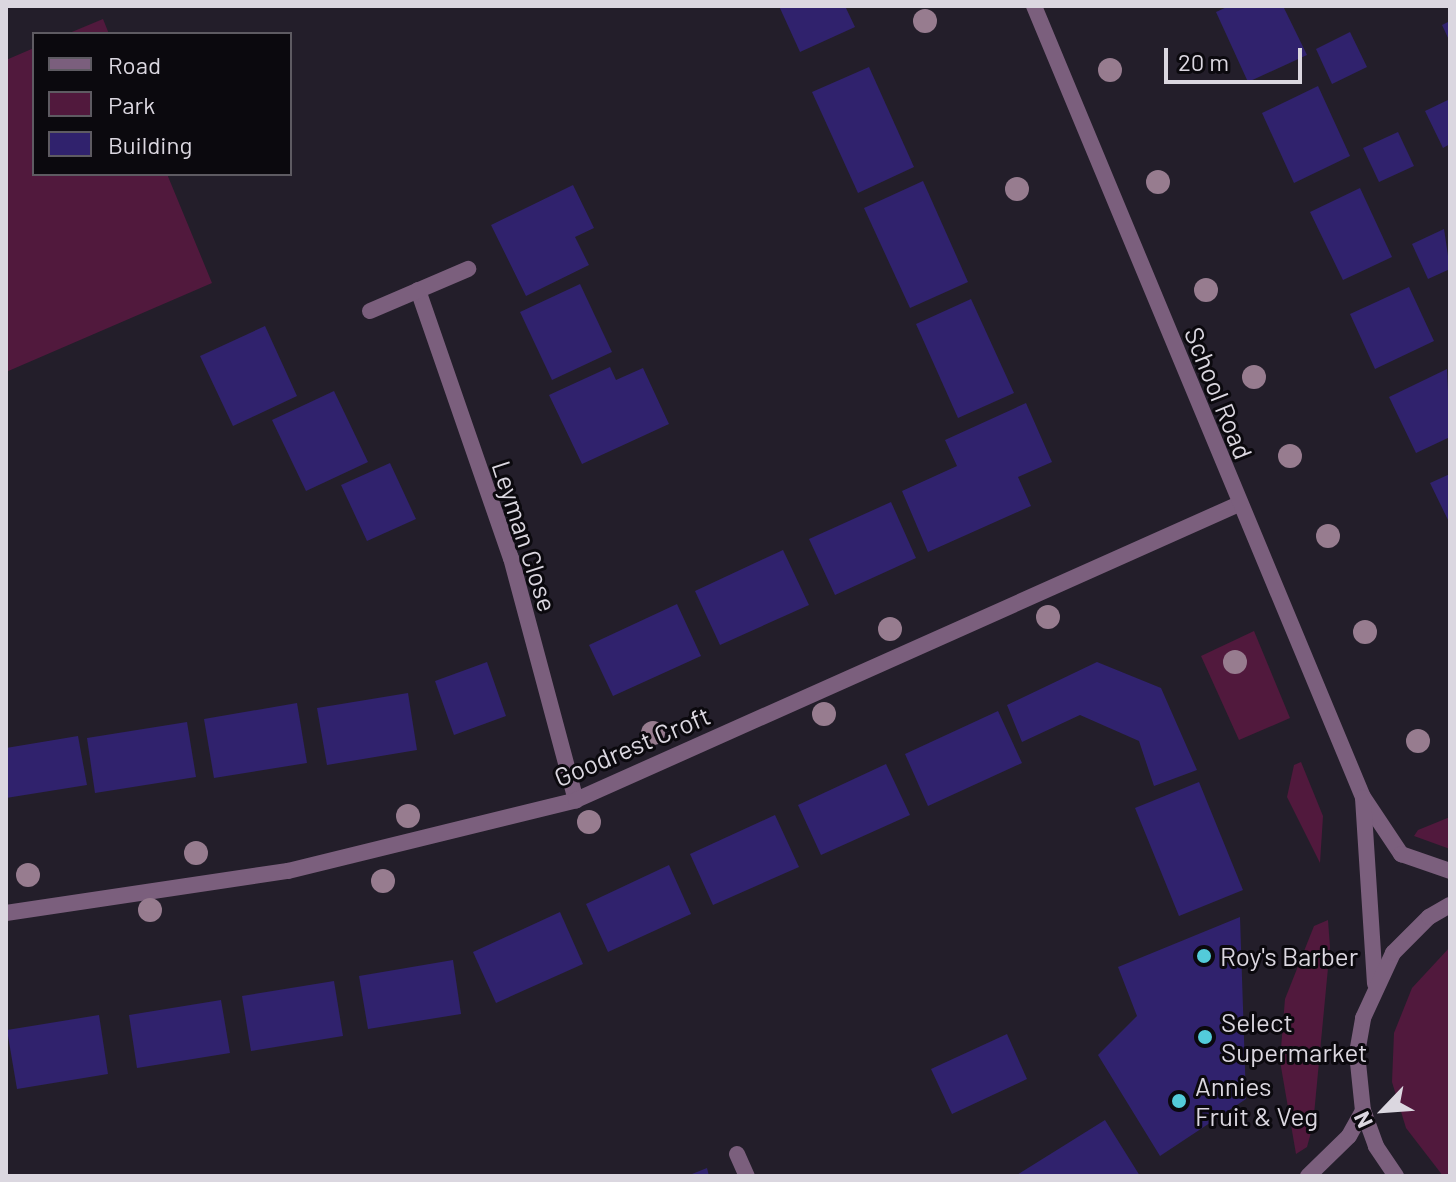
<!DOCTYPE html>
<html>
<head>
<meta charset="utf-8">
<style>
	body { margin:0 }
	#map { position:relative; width:1456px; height:1182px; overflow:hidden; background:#231e2a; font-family:Barlow,sans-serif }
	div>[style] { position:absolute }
	.green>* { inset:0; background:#51193d }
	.building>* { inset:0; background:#30226d }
	.service>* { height:16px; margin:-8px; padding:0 8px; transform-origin:8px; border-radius:8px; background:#7b5f7d }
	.minor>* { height:16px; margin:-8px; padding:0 8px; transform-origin:8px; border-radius:8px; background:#7b5f7d }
	.tertiary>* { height:16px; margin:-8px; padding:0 8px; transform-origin:8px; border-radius:8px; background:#7b5f7d }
	.trees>* { width:24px; height:24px; margin:-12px; border-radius:50%; background:#977c8f }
	.dots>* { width:22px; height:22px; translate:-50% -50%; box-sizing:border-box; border:4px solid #0b090e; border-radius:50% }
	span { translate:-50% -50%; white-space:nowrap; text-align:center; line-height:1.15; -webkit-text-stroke:6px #0b090e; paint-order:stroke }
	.street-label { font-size:26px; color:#dbd7e0 }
	.poi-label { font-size:26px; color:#dbd7e0 }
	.left { translate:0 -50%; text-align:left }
	.frame { position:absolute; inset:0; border:8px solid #dbd7e0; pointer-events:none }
	.legend { position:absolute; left:32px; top:32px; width:260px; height:144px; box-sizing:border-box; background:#0b090e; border:2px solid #5e5b62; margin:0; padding:10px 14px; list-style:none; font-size:24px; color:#dbd7e0 }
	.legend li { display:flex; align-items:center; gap:16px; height:40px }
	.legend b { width:40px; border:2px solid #5e5b62 }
	.north { position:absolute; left:1344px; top:1070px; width:80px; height:80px; -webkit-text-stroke:6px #0b090e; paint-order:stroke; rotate:245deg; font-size:22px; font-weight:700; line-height:32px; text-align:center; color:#dbd7e0 }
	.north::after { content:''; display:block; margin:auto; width:28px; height:36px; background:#dbd7e0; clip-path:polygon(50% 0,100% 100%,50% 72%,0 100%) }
	.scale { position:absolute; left:1164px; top:48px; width:138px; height:36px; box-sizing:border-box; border:4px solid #dbd7e0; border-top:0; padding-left:10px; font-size:24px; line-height:28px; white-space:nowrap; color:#dbd7e0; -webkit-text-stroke:6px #0b090e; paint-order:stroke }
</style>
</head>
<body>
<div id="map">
	<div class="green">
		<i style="clip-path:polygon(103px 19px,109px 34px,67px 34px)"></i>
		<i style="clip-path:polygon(34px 48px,34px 174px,167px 174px,212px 283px,6px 372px,6px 60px)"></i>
		<i style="clip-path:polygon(1254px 631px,1290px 718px,1239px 740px,1201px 656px)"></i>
		<i style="clip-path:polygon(1301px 762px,1323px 816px,1320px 863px,1287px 797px,1294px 765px)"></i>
		<i style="clip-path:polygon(1450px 817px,1450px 849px,1414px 836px,1418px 830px)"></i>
		<i style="clip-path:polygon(1328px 920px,1330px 947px,1313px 1125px,1307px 1147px,1296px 1154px,1280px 1061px,1285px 999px,1314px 926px)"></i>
		<i style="clip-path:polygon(1450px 947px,1450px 1176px,1443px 1176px,1406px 1128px,1392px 1082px,1394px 1033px,1412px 988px)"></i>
	</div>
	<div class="building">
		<i style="clip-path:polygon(779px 6px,845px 6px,855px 27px,800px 52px)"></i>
		<i style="clip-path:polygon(1229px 6px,1283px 6px,1307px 55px,1248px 82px,1216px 12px)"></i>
		<i style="clip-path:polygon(1450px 21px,1450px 42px,1442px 25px)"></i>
		<i style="clip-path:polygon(1350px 32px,1367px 67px,1332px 84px,1316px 49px)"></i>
		<i style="clip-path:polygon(869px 67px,914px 167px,858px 193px,812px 92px)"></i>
		<i style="clip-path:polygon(1318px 86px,1350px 156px,1294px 183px,1262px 113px)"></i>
		<i style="clip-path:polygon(1450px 99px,1450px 144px,1443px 148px,1425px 111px)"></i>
		<i style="clip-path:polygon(1398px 132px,1414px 166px,1379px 182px,1363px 148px)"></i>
		<i style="clip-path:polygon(923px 181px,968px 282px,910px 308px,864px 208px)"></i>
		<i style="clip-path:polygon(573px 185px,594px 228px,575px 237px,589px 265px,526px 296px,491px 225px)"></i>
		<i style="clip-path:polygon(1360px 188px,1392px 257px,1343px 280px,1310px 212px)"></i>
		<i style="clip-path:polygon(1444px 229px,1450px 269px,1428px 279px,1412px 244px)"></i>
		<i style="clip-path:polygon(580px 284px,612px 352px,552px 380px,520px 312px)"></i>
		<i style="clip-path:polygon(1409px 287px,1434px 341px,1375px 369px,1350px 314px)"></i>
		<i style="clip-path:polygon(971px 299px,1014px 393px,958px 418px,916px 324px)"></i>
		<i style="clip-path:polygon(265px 326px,297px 396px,233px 426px,200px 356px)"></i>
		<i style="clip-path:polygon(610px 367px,616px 380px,643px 368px,669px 424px,582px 464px,549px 395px)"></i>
		<i style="clip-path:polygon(1447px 369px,1450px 437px,1416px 453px,1389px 397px)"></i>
		<i style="clip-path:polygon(334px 391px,368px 462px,306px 491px,272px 420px)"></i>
		<i style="clip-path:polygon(1026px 403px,1052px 462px,1018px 477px,1031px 506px,928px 552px,902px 491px,957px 466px,945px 440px)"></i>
		<i style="clip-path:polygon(390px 463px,416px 519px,367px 541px,341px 485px)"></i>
		<i style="clip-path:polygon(1450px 474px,1450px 524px,1430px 483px)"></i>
		<i style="clip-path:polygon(891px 502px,916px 558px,835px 595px,809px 539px)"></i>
		<i style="clip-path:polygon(783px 550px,809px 605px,720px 645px,695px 591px)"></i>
		<i style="clip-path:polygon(677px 604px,701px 656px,613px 696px,589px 645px)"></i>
		<i style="clip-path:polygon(487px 662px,506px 716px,454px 735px,435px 681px)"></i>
		<i style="clip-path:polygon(1097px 662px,1161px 688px,1197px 770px,1154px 786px,1139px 741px,1080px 715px,1022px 742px,1007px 705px)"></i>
		<i style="clip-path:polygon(408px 693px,417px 750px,327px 765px,317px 708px)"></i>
		<i style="clip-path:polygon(297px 703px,307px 763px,214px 778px,204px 719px)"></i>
		<i style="clip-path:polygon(998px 711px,1022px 763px,928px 806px,905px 754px)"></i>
		<i style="clip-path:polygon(187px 722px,196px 777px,95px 793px,87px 738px)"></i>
		<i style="clip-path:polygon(78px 736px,87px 785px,6px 798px,6px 748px)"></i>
		<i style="clip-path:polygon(886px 764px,910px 815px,821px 855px,798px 805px)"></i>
		<i style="clip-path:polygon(1199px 782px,1243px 890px,1179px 916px,1135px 808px)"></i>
		<i style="clip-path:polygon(775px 815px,799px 867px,713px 905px,690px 854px)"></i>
		<i style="clip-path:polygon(669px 865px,691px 914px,608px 952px,586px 904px)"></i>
		<i style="clip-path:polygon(560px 912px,583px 964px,496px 1003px,473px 952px)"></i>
		<i style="clip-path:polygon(1240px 917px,1246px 1099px,1160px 1156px,1098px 1055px,1137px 1016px,1118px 967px)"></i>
		<i style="clip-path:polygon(453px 960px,461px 1014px,368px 1029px,359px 976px)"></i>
		<i style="clip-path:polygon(334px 981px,343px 1036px,251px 1051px,242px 996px)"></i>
		<i style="clip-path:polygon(221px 1000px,230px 1053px,137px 1068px,129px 1015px)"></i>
		<i style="clip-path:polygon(99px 1015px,108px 1074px,17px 1089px,7px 1030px)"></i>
		<i style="clip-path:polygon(1007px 1034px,1027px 1079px,952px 1114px,931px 1069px)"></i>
		<i style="clip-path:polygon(1105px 1120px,1140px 1176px,1015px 1176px)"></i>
		<i style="clip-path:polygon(707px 1168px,709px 1176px,687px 1176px)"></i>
	</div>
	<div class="service">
		<i style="left:737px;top:1154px;width:24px;rotate:66deg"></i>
	</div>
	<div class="minor">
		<i style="left:418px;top:290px;width:284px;rotate:70.9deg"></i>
		<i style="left:511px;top:558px;width:251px;rotate:75deg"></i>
		<i style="left:370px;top:311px;width:107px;rotate:-23.2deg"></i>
		<i style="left:6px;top:913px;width:285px;rotate:-8.5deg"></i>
		<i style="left:288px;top:871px;width:297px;rotate:-13.8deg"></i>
		<i style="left:576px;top:800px;width:726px;rotate:-24.06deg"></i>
	</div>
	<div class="tertiary">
		<i style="left:1034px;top:6px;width:857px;rotate:67.42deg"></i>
		<i style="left:1363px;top:797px;width:69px;rotate:56.3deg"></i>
		<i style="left:1401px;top:854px;width:52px;rotate:19.1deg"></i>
		<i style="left:1363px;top:798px;width:186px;rotate:86.3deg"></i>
		<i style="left:1308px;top:1176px;width:57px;rotate:-44.3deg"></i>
		<i style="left:1349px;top:1136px;width:29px;rotate:-61deg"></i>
		<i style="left:1396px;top:1176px;width:36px;rotate:-124deg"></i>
		<i style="left:1376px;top:1146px;width:37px;rotate:-110deg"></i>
		<i style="left:1363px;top:1111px;width:58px;rotate:-95.9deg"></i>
		<i style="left:1357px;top:1053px;width:36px;rotate:-80deg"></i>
		<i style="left:1363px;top:1018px;width:72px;rotate:-65.2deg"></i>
		<i style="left:1393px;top:953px;width:51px;rotate:-45deg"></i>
		<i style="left:1429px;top:917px;width:24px;rotate:-30deg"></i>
	</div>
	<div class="trees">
		<i style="left:925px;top:21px"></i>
		<i style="left:1110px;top:70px"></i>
		<i style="left:1158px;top:182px"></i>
		<i style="left:1017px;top:189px"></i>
		<i style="left:1206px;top:290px"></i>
		<i style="left:1254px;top:377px"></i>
		<i style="left:1290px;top:456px"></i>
		<i style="left:1328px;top:536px"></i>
		<i style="left:1048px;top:617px"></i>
		<i style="left:890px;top:629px"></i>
		<i style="left:1365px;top:632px"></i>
		<i style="left:1235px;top:662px"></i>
		<i style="left:824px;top:714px"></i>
		<i style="left:653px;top:733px"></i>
		<i style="left:1418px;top:741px"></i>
		<i style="left:408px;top:816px"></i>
		<i style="left:589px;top:822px"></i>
		<i style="left:196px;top:853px"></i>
		<i style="left:28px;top:875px"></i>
		<i style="left:383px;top:881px"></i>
		<i style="left:150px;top:910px"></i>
	</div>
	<div class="dots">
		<i style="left:1204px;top:956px;background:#53cbda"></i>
		<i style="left:1205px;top:1037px;background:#53cbda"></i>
		<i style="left:1179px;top:1101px;background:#53cbda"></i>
	</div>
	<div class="street-label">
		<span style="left:1219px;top:393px;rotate:68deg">School Road</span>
		<span style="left:525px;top:536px;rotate:72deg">Leyman Close</span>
		<span style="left:632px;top:746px;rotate:-23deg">Goodrest Croft</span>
	</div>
	<div class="poi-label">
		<span class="left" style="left:1220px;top:956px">Roy's Barber</span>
		<span class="left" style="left:1221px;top:1037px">Select<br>Supermarket</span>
		<span class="left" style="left:1195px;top:1101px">Annies<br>Fruit &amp; Veg</span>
	</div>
	<div class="frame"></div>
	<ul class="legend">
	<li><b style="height:10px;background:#7b5f7d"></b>Road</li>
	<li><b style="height:22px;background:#51193d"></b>Park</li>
	<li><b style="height:22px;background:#30226d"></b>Building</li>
	</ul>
	<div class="north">N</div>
	<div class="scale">20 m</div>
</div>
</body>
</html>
